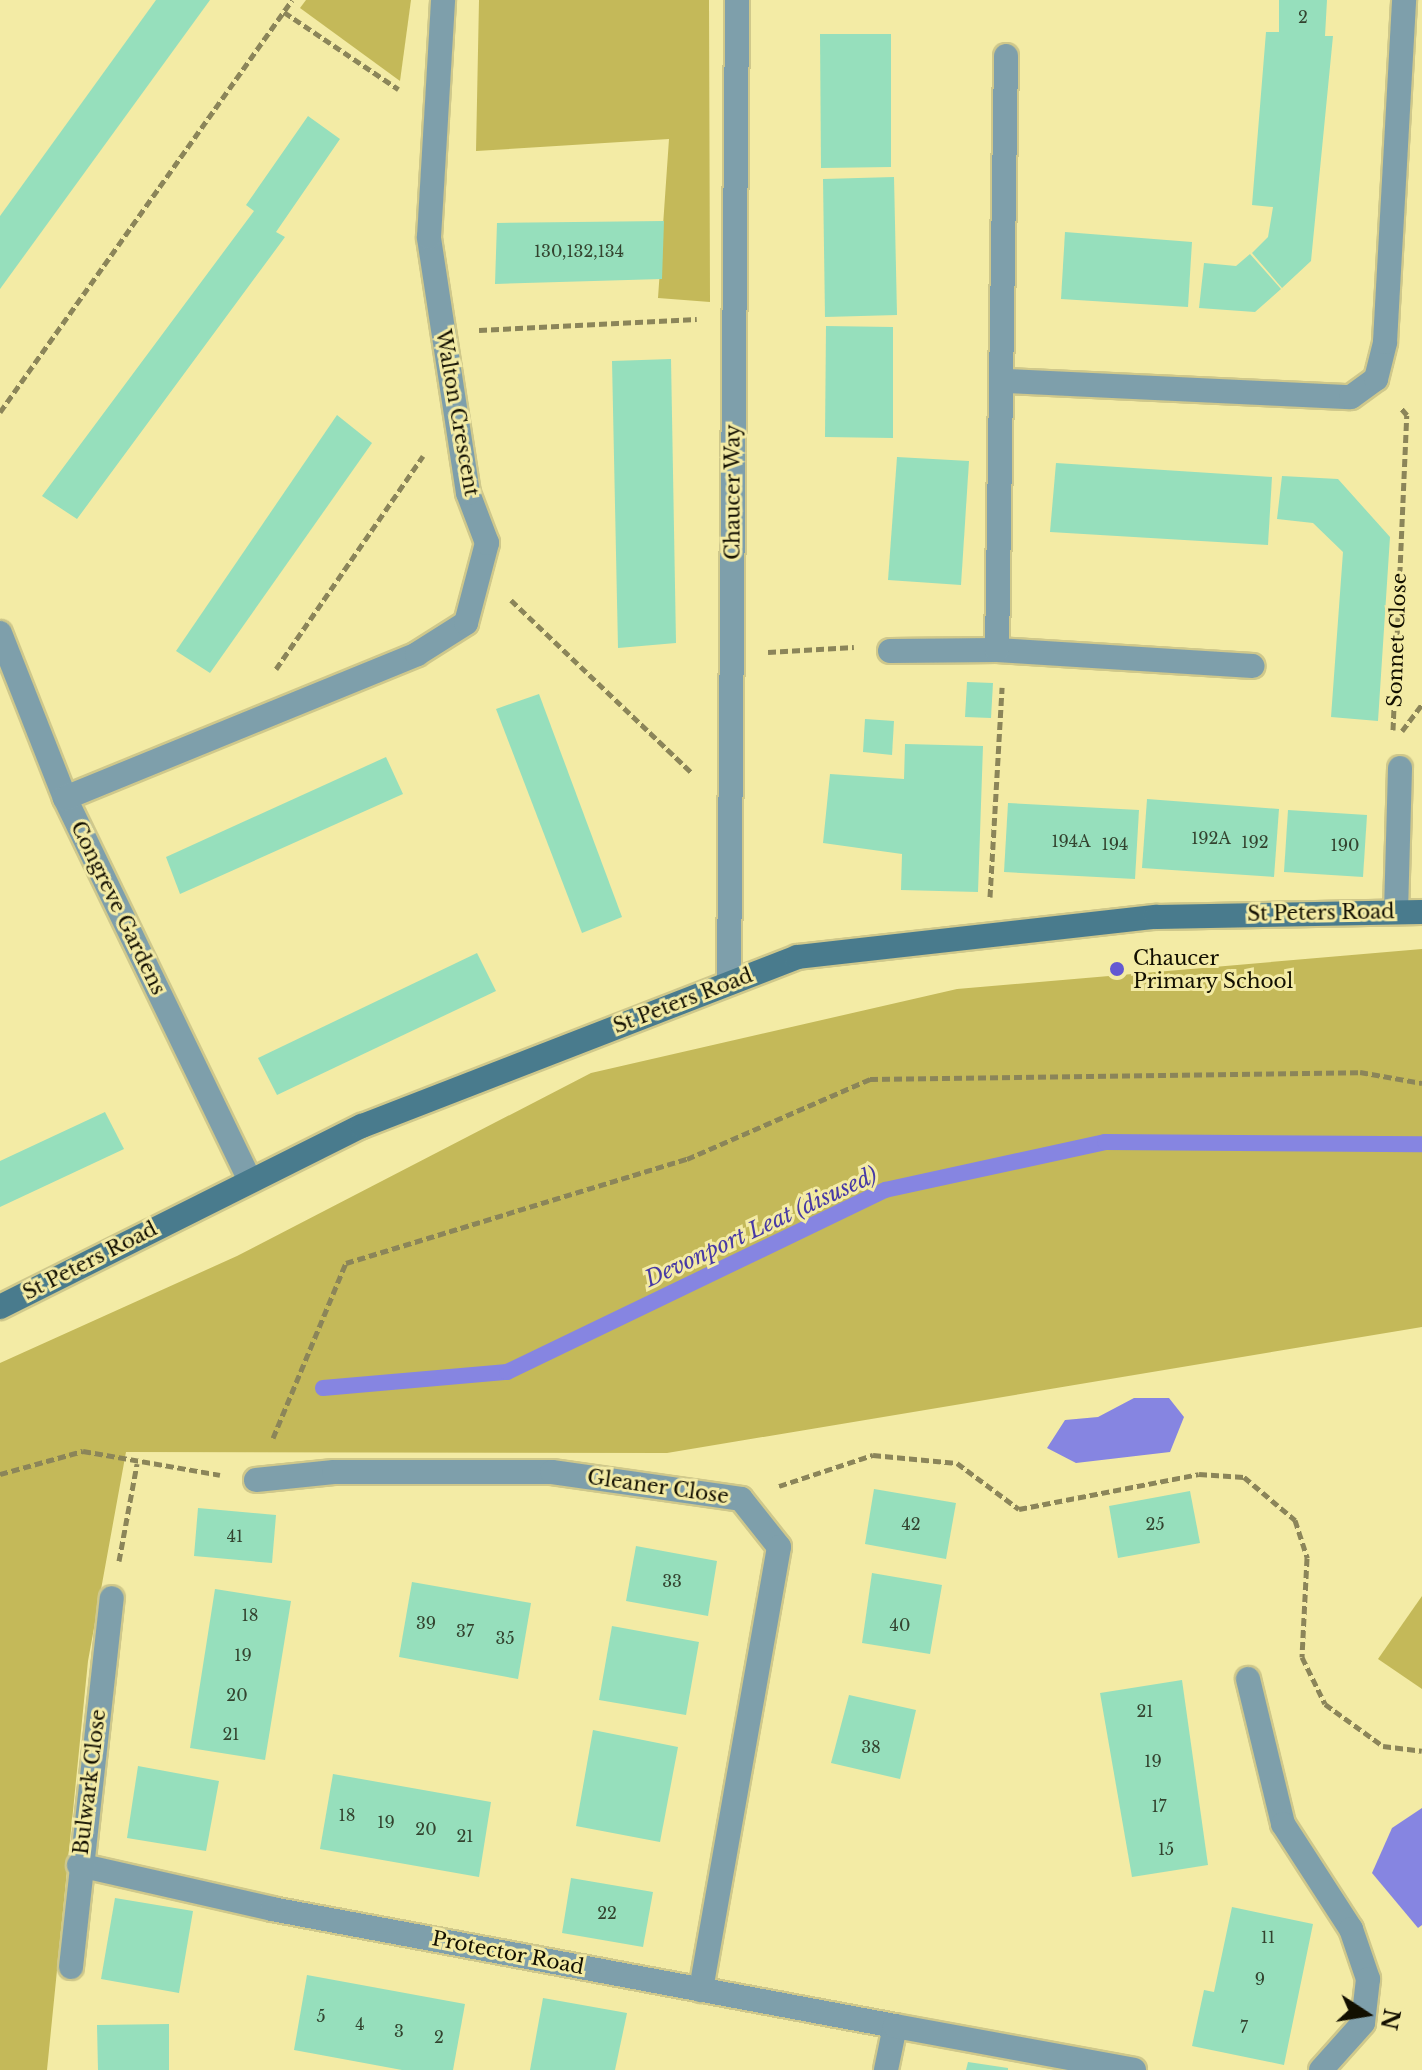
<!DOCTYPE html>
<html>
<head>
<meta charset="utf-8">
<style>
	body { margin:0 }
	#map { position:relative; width:1422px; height:2070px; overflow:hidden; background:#f3eba5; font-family:"Libre Baskerville",serif }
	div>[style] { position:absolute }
	.green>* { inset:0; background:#c4b959 }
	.water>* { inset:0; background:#8685e1 }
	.stream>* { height:16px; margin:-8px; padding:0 8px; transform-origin:8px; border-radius:8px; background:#8685e1 }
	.building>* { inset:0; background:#96dfbc }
	.path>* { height:5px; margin-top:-2.5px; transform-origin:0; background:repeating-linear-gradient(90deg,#8b8559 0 8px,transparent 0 12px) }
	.roads { filter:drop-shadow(2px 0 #cfc88b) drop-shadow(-2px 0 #cfc88b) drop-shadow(0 2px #cfc88b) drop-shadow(0 -2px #cfc88b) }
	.lane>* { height:24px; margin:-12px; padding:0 12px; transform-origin:12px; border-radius:12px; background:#7e9fab }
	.street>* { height:24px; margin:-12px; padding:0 12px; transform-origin:12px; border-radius:12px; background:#7e9fab }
	.secondary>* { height:24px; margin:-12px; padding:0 12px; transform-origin:12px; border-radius:12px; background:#497b8d }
	.dots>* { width:22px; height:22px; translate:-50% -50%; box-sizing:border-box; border:4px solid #f3eba5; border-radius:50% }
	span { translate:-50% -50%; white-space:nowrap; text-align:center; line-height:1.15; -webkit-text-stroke:6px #f3eba5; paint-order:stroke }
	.number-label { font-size:16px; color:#33432f }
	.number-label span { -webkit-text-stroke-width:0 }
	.street-label { font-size:20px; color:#120f00 }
	.poi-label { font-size:20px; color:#120f00 }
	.left { translate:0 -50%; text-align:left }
	.water-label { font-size:22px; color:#4739a5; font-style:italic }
	.north { position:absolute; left:1326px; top:1974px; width:80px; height:80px; -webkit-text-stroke:6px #f3eba5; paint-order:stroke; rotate:102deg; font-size:22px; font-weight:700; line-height:32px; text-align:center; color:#120f00 }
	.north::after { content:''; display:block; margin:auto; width:28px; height:36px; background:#120f00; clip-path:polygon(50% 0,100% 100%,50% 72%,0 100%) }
</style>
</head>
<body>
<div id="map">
	<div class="green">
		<i style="clip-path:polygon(306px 0,411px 0,400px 81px,300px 8px)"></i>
		<i style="clip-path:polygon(479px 0,709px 0,710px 302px,658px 298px,669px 139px,476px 151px)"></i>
		<i style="clip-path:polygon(1422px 949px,1422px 1327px,667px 1453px,126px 1452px,88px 1661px,47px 2070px,0 2070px,0 1363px,237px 1256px,591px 1073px,957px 989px)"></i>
		<i style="clip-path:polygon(1422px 1596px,1422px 1689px,1378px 1659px)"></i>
	</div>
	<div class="water">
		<i style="clip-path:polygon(1134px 1398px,1169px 1398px,1184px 1417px,1170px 1452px,1076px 1463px,1047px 1448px,1065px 1420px,1098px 1417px)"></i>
		<i style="clip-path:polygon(1422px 1808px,1422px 1925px,1418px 1928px,1372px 1873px,1392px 1828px)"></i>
	</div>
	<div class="stream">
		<i style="left:323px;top:1388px;width:185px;rotate:-5deg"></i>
		<i style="left:507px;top:1372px;width:420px;rotate:-25.7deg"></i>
		<i style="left:885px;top:1190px;width:225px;rotate:-12.3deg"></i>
		<i style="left:1105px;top:1142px;width:317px;rotate:0.4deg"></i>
	</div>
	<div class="building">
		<i style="clip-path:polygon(156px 0,210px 0,0 289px,0 216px)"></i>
		<i style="clip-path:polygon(1279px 0,1327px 0,1325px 36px,1333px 36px,1311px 261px,1282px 288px,1252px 253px,1268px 237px,1273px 207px,1252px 205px,1266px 32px,1279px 32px)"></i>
		<i style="clip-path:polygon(820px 34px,891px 34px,891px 167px,821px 168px)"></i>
		<i style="clip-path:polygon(308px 116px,340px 139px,276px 232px,285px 237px,77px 519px,42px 496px,254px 211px,246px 205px)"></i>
		<i style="clip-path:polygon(894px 177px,897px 315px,825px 317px,823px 179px)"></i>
		<i style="clip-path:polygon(664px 221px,662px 279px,495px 284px,497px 223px)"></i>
		<i style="clip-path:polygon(1065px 232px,1192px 242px,1188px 307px,1061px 299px)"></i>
		<i style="clip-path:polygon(1250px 254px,1281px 289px,1255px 312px,1199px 308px,1204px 263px,1236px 266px)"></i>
		<i style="clip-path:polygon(826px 326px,893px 327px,893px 438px,825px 437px)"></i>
		<i style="clip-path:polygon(671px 359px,676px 643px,618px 648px,612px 361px)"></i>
		<i style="clip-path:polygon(337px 415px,372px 443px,210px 673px,176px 651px)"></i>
		<i style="clip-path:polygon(897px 457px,969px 461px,961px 585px,888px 580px)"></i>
		<i style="clip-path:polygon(1056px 463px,1272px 477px,1268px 545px,1050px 532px)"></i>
		<i style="clip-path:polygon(1282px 476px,1338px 479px,1390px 537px,1378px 721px,1331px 717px,1343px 552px,1313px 523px,1277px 519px)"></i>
		<i style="clip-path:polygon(967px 682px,993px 683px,991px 718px,965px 717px)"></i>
		<i style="clip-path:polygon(539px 694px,622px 917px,582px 933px,496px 709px)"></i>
		<i style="clip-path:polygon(865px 719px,894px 721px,892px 755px,863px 752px)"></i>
		<i style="clip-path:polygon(905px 744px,983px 746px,978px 892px,901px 890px,902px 854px,823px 843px,830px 774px,904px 779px)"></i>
		<i style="clip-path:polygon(386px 757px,403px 794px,180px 894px,166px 857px)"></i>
		<i style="clip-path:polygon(1147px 799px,1279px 809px,1274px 877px,1142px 868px)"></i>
		<i style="clip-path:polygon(1008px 803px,1139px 810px,1135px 879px,1004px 872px)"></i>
		<i style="clip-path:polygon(1288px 810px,1367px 815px,1363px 877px,1284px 872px)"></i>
		<i style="clip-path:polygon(477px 953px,496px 991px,277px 1095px,258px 1058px)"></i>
		<i style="clip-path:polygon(105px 1112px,124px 1149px,0 1207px,0 1161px)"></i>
		<i style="clip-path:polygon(874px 1489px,956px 1503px,946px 1559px,865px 1544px)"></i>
		<i style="clip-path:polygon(1190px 1491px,1200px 1543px,1118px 1558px,1109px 1506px)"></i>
		<i style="clip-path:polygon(198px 1508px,276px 1515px,272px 1563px,194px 1556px)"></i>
		<i style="clip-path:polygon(636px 1546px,717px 1561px,708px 1616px,626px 1601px)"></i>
		<i style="clip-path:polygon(872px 1573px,942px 1585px,930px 1654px,862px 1643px)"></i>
		<i style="clip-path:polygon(412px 1582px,531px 1603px,518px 1679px,399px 1657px)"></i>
		<i style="clip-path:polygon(215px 1589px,291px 1601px,265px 1760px,190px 1748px)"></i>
		<i style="clip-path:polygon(612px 1626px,699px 1642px,686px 1715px,599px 1700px)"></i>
		<i style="clip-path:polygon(1182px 1680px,1208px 1865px,1132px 1877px,1100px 1693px)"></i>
		<i style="clip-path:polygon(849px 1695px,916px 1710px,900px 1779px,831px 1763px)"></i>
		<i style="clip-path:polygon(593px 1730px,678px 1747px,660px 1842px,576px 1826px)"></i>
		<i style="clip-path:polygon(138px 1766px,219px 1781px,206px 1851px,127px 1838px)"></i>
		<i style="clip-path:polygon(333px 1774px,491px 1802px,479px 1877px,320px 1849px)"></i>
		<i style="clip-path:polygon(571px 1878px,653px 1892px,643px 1947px,562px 1933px)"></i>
		<i style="clip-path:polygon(115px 1898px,193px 1911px,179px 1993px,101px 1979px)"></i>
		<i style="clip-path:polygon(1232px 1907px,1313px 1924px,1284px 2065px,1192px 2046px,1204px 1990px,1214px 1992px)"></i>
		<i style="clip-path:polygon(307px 1975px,465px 2004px,453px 2070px,402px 2070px,294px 2050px)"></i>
		<i style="clip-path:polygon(543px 1998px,627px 2013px,615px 2070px,530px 2070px)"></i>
		<i style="clip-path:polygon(169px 2024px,169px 2070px,98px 2070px,97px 2025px)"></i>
		<i style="clip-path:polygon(968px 2062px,1008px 2068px,1008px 2070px,966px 2070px)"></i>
	</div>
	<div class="path">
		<i style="left:284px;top:12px;width:138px;rotate:34deg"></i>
		<i style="left:479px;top:330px;width:218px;rotate:-2.9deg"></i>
		<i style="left:0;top:412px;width:505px;rotate:-54.67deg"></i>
		<i style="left:511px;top:600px;width:250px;rotate:43.7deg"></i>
		<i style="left:768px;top:652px;width:86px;rotate:-3.3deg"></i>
		<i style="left:276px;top:669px;width:259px;rotate:-55.4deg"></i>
		<i style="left:1393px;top:730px;width:315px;rotate:-87.5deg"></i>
		<i style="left:1407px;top:415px;width:11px;rotate:-131deg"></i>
		<i style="left:1402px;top:731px;width:34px;rotate:-53deg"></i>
		<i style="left:990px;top:897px;width:210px;rotate:-86.7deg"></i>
		<i style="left:273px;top:1438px;width:190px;rotate:-67.4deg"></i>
		<i style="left:346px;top:1263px;width:357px;rotate:-17deg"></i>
		<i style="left:687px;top:1159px;width:200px;rotate:-23.6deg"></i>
		<i style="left:870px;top:1079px;width:490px;rotate:-0.8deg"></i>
		<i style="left:1360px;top:1072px;width:63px;rotate:10.1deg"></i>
		<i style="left:0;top:1474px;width:86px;rotate:-15.5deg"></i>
		<i style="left:83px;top:1451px;width:139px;rotate:9.9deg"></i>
		<i style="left:779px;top:1486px;width:99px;rotate:-18.3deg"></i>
		<i style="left:873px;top:1455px;width:84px;rotate:5.4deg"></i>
		<i style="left:957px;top:1463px;width:77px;rotate:36.6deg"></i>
		<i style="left:1019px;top:1509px;width:183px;rotate:-11deg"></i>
		<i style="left:1199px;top:1474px;width:45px;rotate:3.8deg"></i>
		<i style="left:1244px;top:1477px;width:67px;rotate:40.1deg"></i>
		<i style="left:1295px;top:1520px;width:40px;rotate:72deg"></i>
		<i style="left:1307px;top:1558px;width:99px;rotate:92.9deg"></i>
		<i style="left:1302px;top:1657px;width:52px;rotate:63.9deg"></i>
		<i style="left:1325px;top:1704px;width:72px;rotate:35.9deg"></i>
		<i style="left:1383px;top:1746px;width:39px;rotate:7deg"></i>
		<i style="left:119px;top:1561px;width:99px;rotate:-79.5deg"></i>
	</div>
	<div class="roads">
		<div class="lane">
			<i style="left:1396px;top:912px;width:144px;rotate:-88.4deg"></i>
		</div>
		<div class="street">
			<i style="left:1007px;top:381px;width:344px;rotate:2.7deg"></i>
			<i style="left:1351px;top:397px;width:31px;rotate:-36deg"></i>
			<i style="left:1376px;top:379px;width:38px;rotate:-76deg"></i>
			<i style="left:1385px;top:342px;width:343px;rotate:-86.8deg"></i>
			<i style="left:0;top:633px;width:177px;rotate:68.5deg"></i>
			<i style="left:65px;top:798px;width:423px;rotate:64.2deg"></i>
			<i style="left:997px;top:650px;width:256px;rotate:3.6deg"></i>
			<i style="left:890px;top:651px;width:107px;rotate:-0.5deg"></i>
			<i style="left:997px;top:650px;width:594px;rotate:-89.13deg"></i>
			<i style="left:65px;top:798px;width:380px;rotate:-22.2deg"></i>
			<i style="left:417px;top:654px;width:58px;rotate:-32.3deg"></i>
			<i style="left:466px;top:623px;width:83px;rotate:-75.3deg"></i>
			<i style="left:487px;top:543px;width:53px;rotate:-110.8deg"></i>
			<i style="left:468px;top:493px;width:259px;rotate:-98.7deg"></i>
			<i style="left:429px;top:237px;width:237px;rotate:-86.6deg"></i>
			<i style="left:729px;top:983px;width:983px;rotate:-89.53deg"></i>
			<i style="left:256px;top:1480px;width:78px;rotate:-5.9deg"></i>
			<i style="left:334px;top:1472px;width:218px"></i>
			<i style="left:552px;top:1472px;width:191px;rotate:8.1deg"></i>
			<i style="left:741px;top:1499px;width:61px;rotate:51.6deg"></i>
			<i style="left:779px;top:1547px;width:450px;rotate:100deg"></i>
			<i style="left:1248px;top:1679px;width:149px;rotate:76.4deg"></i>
			<i style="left:1283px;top:1824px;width:125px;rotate:57.1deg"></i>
			<i style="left:1351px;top:1929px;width:53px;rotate:71.2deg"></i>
			<i style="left:1368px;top:1979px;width:44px;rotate:96.5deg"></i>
			<i style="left:1363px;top:2023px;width:63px;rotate:131.8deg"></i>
			<i style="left:79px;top:1865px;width:198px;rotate:12.8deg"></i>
			<i style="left:272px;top:1909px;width:634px;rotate:10.64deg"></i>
			<i style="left:895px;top:2026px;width:45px;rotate:101.6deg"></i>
			<i style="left:71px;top:1967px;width:371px;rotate:-83.7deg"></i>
			<i style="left:895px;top:2026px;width:243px;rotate:10.4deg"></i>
		</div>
		<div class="secondary">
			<i style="left:0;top:1307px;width:405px;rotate:-26.6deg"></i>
			<i style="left:362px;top:1126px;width:467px;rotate:-21.2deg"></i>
			<i style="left:797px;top:957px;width:361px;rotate:-6.4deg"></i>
			<i style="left:1156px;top:917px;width:266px;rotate:-1.1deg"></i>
		</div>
	</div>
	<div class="dots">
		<i style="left:1117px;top:969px;background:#6459d2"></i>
	</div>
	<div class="number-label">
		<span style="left:1303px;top:17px">2</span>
		<span style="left:579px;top:251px">130,132,134</span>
		<span style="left:1211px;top:838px">192A</span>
		<span style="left:1071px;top:841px">194A</span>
		<span style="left:1255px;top:842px">192</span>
		<span style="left:1115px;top:844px">194</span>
		<span style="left:1345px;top:845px">190</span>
		<span style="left:911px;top:1524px">42</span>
		<span style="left:1155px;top:1524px">25</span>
		<span style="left:235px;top:1536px">41</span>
		<span style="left:672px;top:1581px">33</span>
		<span style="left:250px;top:1615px">18</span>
		<span style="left:426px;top:1623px">39</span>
		<span style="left:900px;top:1625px">40</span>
		<span style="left:465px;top:1631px">37</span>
		<span style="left:505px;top:1638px">35</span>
		<span style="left:243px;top:1655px">19</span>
		<span style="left:237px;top:1695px">20</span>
		<span style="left:1145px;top:1711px">21</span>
		<span style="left:231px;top:1734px">21</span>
		<span style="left:871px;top:1747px">38</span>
		<span style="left:1153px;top:1761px">19</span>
		<span style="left:1159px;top:1806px">17</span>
		<span style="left:347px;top:1815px">18</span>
		<span style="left:386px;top:1822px">19</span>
		<span style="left:426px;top:1829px">20</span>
		<span style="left:465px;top:1836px">21</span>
		<span style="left:1166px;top:1849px">15</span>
		<span style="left:607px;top:1913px">22</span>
		<span style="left:1268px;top:1937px">11</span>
		<span style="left:1260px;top:1979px">9</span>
		<span style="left:321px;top:2016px">5</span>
		<span style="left:360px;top:2024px">4</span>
		<span style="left:1244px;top:2027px">7</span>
		<span style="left:399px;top:2031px">3</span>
		<span style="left:439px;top:2037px">2</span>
	</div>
	<div class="street-label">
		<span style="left:457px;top:413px;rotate:80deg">Walton Crescent</span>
		<span style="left:733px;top:492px;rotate:-90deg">Chaucer Way</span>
		<span style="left:1397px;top:640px;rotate:-88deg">Sonnet Close</span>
		<span style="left:118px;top:908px;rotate:64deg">Congreve Gardens</span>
		<span style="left:1321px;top:913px;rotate:-1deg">St Peters Road</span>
		<span style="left:683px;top:1001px;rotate:-21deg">St Peters Road</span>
		<span style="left:90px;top:1261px;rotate:-27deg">St Peters Road</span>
		<span style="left:658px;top:1487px;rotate:8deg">Gleaner Close</span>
		<span style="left:90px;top:1782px;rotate:-83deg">Bulwark Close</span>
		<span style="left:508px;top:1953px;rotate:11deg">Protector Road</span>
	</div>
	<div class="poi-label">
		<span class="left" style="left:1133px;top:970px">Chaucer<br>Primary School</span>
	</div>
	<div class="water-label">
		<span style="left:761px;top:1227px;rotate:-25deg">Devonport Leat (disused)</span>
	</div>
	<div class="north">N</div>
</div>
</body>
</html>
